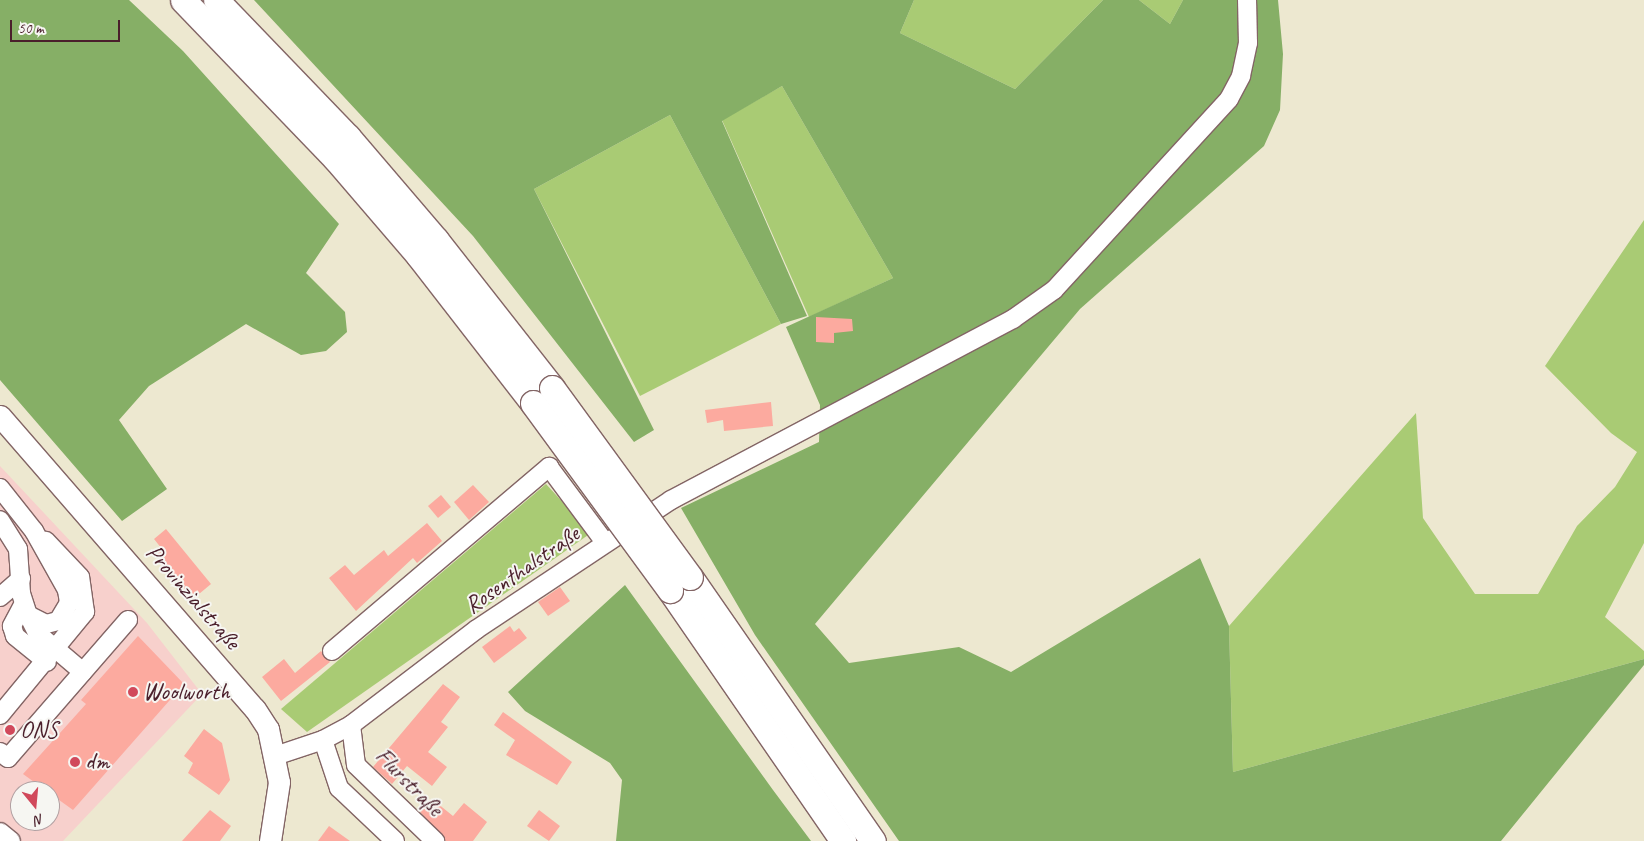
<!DOCTYPE html>
<html>
<head>
<meta charset="utf-8">
<style>
	body { margin:0 }
	#map { position:relative; width:1644px; height:841px; overflow:hidden; background:#ede8d0; font-family:Caveat,sans-serif }
	div>[style] { position:absolute }
	.built>* { inset:0; background:#f7d0cc }
	.green>* { inset:0; background:#a9cb74 }
	.forest>* { inset:0; background:#86af66 }
	.building>* { inset:0; background:#fcaa9f }
	.roads { filter:drop-shadow(1px 0 #836565) drop-shadow(-1px 0 #836565) drop-shadow(0 1px #836565) drop-shadow(0 -1px #836565) }
	.minor>* { height:18px; margin:-9px; padding:0 9px; transform-origin:9px; border-radius:9px; background:#fff }
	.major>* { height:21px; margin:-10.5px; padding:0 10.5px; transform-origin:10.5px; border-radius:10.5px; background:#fff }
	.highway>* { height:25px; margin:-12.5px; padding:0 12.5px; transform-origin:12.5px; border-radius:12.5px; background:#fff }
	.bridges { filter:drop-shadow(1px 0 #836565) drop-shadow(-1px 0 #836565) drop-shadow(0 1px #836565) drop-shadow(0 -1px #836565) }
	.highway-bridge>* { height:25px; margin:-12.5px; padding:0 12.5px; transform-origin:12.5px; border-radius:12.5px; background:#fff }
	.dots>* { width:14px; height:14px; translate:-50% -50%; box-sizing:border-box; border:2px solid #f6f6f2; border-radius:50% }
	span { translate:-50% -50%; white-space:nowrap; text-align:center; line-height:1.15; -webkit-text-stroke:4px #f6f6f2; paint-order:stroke }
	.street-label { font-size:24px; color:#4a1f2b }
	.poi-label { font-size:24px; color:#4a1f2b }
	.left { translate:0 -50%; text-align:left }
	.north { position:absolute; left:10px; top:781px; width:50px; height:50px; box-sizing:border-box; background:#f6f6f2; border:1px solid #b1a0a2; border-radius:50%; rotate:163deg; font-size:14px; font-weight:700; line-height:20px; text-align:center; color:#4a1f2b }
	.north::after { content:''; display:block; margin:auto; width:18px; height:22px; background:#d1495b; clip-path:polygon(50% 0,100% 100%,50% 72%,0 100%) }
	.scale { position:absolute; left:10px; top:20px; width:110px; height:22px; box-sizing:border-box; border:2px solid #4a1f2b; border-top:0; padding-left:6px; font-size:15px; line-height:18px; white-space:nowrap; color:#4a1f2b; -webkit-text-stroke:4px #f6f6f2; paint-order:stroke }
</style>
</head>
<body>
<div id="map">
	<div class="built">
		<i style="clip-path:polygon(evenodd,0 466px,147px 623px,202px 694px,63px 841px,0 841px,0 466px,20px 791px,50px 791px,50px 821px,20px 821px,20px 791px)"></i>
	</div>
	<div class="green">
		<i style="clip-path:polygon(914px 0,1103px 0,1015px 89px,900px 33px)"></i>
		<i style="clip-path:polygon(1139px 0,1183px 0,1170px 24px)"></i>
		<i style="clip-path:polygon(782px 86px,893px 278px,809px 317px,722px 120px)"></i>
		<i style="clip-path:polygon(670px 115px,781px 324px,640px 396px,534px 189px)"></i>
		<i style="clip-path:polygon(1644px 220px,1644px 543px,1605px 617px,1644px 651px,1644px 659px,1233px 772px,1229px 626px,1416px 413px,1423px 518px,1475px 594px,1538px 594px,1577px 526px,1615px 487px,1637px 452px,1611px 433px,1545px 366px)"></i>
		<i style="clip-path:polygon(546px 484px,591px 533px,307px 732px,281px 709px)"></i>
	</div>
	<div class="forest">
		<i style="clip-path:polygon(0 0,129px 0,183px 51px,339px 224px,306px 273px,345px 312px,347px 332px,326px 351px,301px 355px,246px 324px,149px 386px,119px 420px,167px 489px,122px 521px,0 380px)"></i>
		<i style="clip-path:polygon(254px 0,914px 0,900px 33px,1015px 89px,1103px 0,1139px 0,1170px 24px,1183px 0,1278px 0,1283px 54px,1280px 110px,1264px 146px,1080px 309px,815px 624px,849px 663px,959px 647px,1011px 672px,1200px 558px,1229px 626px,1233px 772px,1644px 659px,1644px 665px,1501px 841px,899px 841px,755px 635px,681px 508px,819px 442px,820px 405px,786px 327px,893px 278px,782px 86px,722px 121px,807px 316px,781px 324px,670px 115px,534px 189px,654px 430px,634px 442px,473px 236px)"></i>
		<i style="clip-path:polygon(625px 585px,773px 790px,811px 841px,616px 841px,622px 780px,610px 763px,525px 711px,508px 692px)"></i>
	</div>
	<div class="building">
		<i style="clip-path:polygon(816px 317px,852px 319px,853px 331px,834px 333px,834px 343px,816px 342px)"></i>
		<i style="clip-path:polygon(771px 402px,773px 426px,724px 431px,723px 420px,707px 423px,705px 410px)"></i>
		<i style="clip-path:polygon(473px 485px,489px 502px,469px 520px,454px 502px)"></i>
		<i style="clip-path:polygon(441px 495px,451px 507px,438px 518px,428px 506px)"></i>
		<i style="clip-path:polygon(427px 523px,442px 541px,417px 563px,413px 558px,356px 611px,329px 578px,345px 565px,354px 575px,384px 550px,388px 556px)"></i>
		<i style="clip-path:polygon(166px 529px,211px 584px,193px 599px,155px 555px,162px 549px,154px 539px)"></i>
		<i style="clip-path:polygon(560px 587px,570px 601px,548px 616px,538px 602px)"></i>
		<i style="clip-path:polygon(510px 626px,514px 632px,519px 628px,527px 638px,494px 663px,482px 647px)"></i>
		<i style="clip-path:polygon(138px 636px,184px 684px,73px 810px,23px 774px,86px 704px,81px 700px)"></i>
		<i style="clip-path:polygon(321px 651px,330px 662px,281px 701px,262px 677px,284px 659px,295px 673px)"></i>
		<i style="clip-path:polygon(443px 684px,460px 697px,441px 722px,448px 727px,428px 752px,447px 767px,432px 786px,407px 766px,392px 784px,373px 767px)"></i>
		<i style="clip-path:polygon(503px 712px,572px 762px,557px 785px,506px 755px,515px 740px,494px 725px)"></i>
		<i style="clip-path:polygon(204px 729px,222px 743px,230px 780px,219px 795px,188px 773px,193px 763px,184px 756px)"></i>
		<i style="clip-path:polygon(432px 799px,453px 816px,464px 803px,487px 822px,473px 841px,446px 841px,420px 812px)"></i>
		<i style="clip-path:polygon(210px 810px,231px 826px,220px 841px,182px 841px)"></i>
		<i style="clip-path:polygon(539px 810px,560px 826px,549px 841px,527px 826px)"></i>
		<i style="clip-path:polygon(329px 826px,350px 841px,318px 841px)"></i>
	</div>
	<div class="roads">
		<div class="minor">
			<i style="left:0;top:488px;width:55px;rotate:51.7deg"></i>
			<i style="left:34px;top:531px;width:68px;rotate:60.8deg"></i>
			<i style="left:67px;top:590px;width:13px;rotate:81deg"></i>
			<i style="left:69px;top:603px;width:21px;rotate:121deg"></i>
			<i style="left:58px;top:621px;width:12px;rotate:166deg"></i>
			<i style="left:46px;top:624px;width:20px;rotate:-153deg"></i>
			<i style="left:28px;top:615px;width:23px;rotate:-108deg"></i>
			<i style="left:21px;top:593px;width:44px;rotate:-93.9deg"></i>
			<i style="left:18px;top:549px;width:34px;rotate:-122deg"></i>
			<i style="left:0;top:597px;width:28px;rotate:-41deg"></i>
			<i style="left:23px;top:605px;width:24px;rotate:118deg"></i>
			<i style="left:12px;top:626px;width:10px;rotate:73deg"></i>
			<i style="left:15px;top:636px;width:41px;rotate:39.1deg"></i>
			<i style="left:28px;top:615px;width:20px;rotate:63deg"></i>
			<i style="left:37px;top:633px;width:60px;rotate:40.3deg"></i>
			<i style="left:332px;top:651px;width:285px;rotate:-40.3deg"></i>
			<i style="left:549px;top:467px;width:92px;rotate:53.4deg"></i>
			<i style="left:0;top:715px;width:134px;rotate:-50.5deg"></i>
			<i style="left:85px;top:612px;width:35px;rotate:-98deg"></i>
			<i style="left:80px;top:577px;width:50px;rotate:-133.4deg"></i>
			<i style="left:351px;top:725px;width:40px;rotate:82.9deg"></i>
			<i style="left:356px;top:765px;width:110px;rotate:43.9deg"></i>
			<i style="left:323px;top:740px;width:51px;rotate:71.6deg"></i>
			<i style="left:339px;top:788px;width:77px;rotate:43.4deg"></i>
			<i style="left:0;top:752px;width:10px;rotate:37deg"></i>
			<i style="left:8px;top:758px;width:183px;rotate:-49deg"></i>
			<i style="left:275px;top:756px;width:51px;rotate:-18.4deg"></i>
			<i style="left:323px;top:740px;width:32px;rotate:-28deg"></i>
			<i style="left:351px;top:725px;width:158px;rotate:-37.3deg"></i>
			<i style="left:477px;top:629px;width:233px;rotate:-33.6deg"></i>
			<i style="left:671px;top:500px;width:387px;rotate:-27.9deg"></i>
			<i style="left:1013px;top:319px;width:50px;rotate:-35.3deg"></i>
			<i style="left:1054px;top:290px;width:259px;rotate:-47.5deg"></i>
			<i style="left:1229px;top:99px;width:26px;rotate:-62deg"></i>
			<i style="left:1241px;top:76px;width:34px;rotate:-78deg"></i>
			<i style="left:1248px;top:43px;width:43px;rotate:-91.3deg"></i>
			<i style="left:0;top:832px;width:14px;rotate:39deg"></i>
		</div>
		<div class="major">
			<i style="left:0;top:416px;width:388px;rotate:49deg"></i>
			<i style="left:255px;top:709px;width:24px;rotate:57deg"></i>
			<i style="left:268px;top:729px;width:54px;rotate:78.3deg"></i>
			<i style="left:279px;top:782px;width:60px;rotate:98.7deg"></i>
		</div>
		<div class="highway">
			<i style="left:183px;top:0;width:221px;rotate:46.1deg"></i>
			<i style="left:336px;top:159px;width:128px;rotate:49.4deg"></i>
			<i style="left:419px;top:256px;width:186px;rotate:52.2deg"></i>
			<i style="left:216px;top:0;width:190px;rotate:46.1deg"></i>
			<i style="left:348px;top:137px;width:135px;rotate:49.5deg"></i>
			<i style="left:436px;top:240px;width:188px;rotate:51.9deg"></i>
			<i style="left:690px;top:577px;width:321px;rotate:55.3deg"></i>
			<i style="left:670px;top:590px;width:305px;rotate:55.4deg"></i>
		</div>
	</div>
	<div class="bridges">
		<div class="highway-bridge">
			<i style="left:552px;top:388px;width:234px;rotate:53.9deg"></i>
			<i style="left:533px;top:403px;width:232px;rotate:53.8deg"></i>
		</div>
	</div>
	<div class="dots">
		<i style="left:133px;top:692px;background:#d1495b"></i>
		<i style="left:10px;top:730px;background:#d1495b"></i>
		<i style="left:75px;top:762px;background:#d1495b"></i>
	</div>
	<div class="street-label">
		<span style="left:522px;top:570px;rotate:-35deg">Rosenthalstraße</span>
		<span style="left:193px;top:597px;rotate:49deg">Provinzialstraße</span>
		<span style="left:409px;top:782px;rotate:45deg">Flurstraße</span>
	</div>
	<div class="poi-label">
		<span class="left" style="left:143px;top:692px">Woolworth</span>
		<span class="left" style="left:20px;top:730px">ONS</span>
		<span class="left" style="left:85px;top:762px">dm</span>
	</div>
	<div class="north">N</div>
	<div class="scale">50 m</div>
</div>
</body>
</html>
